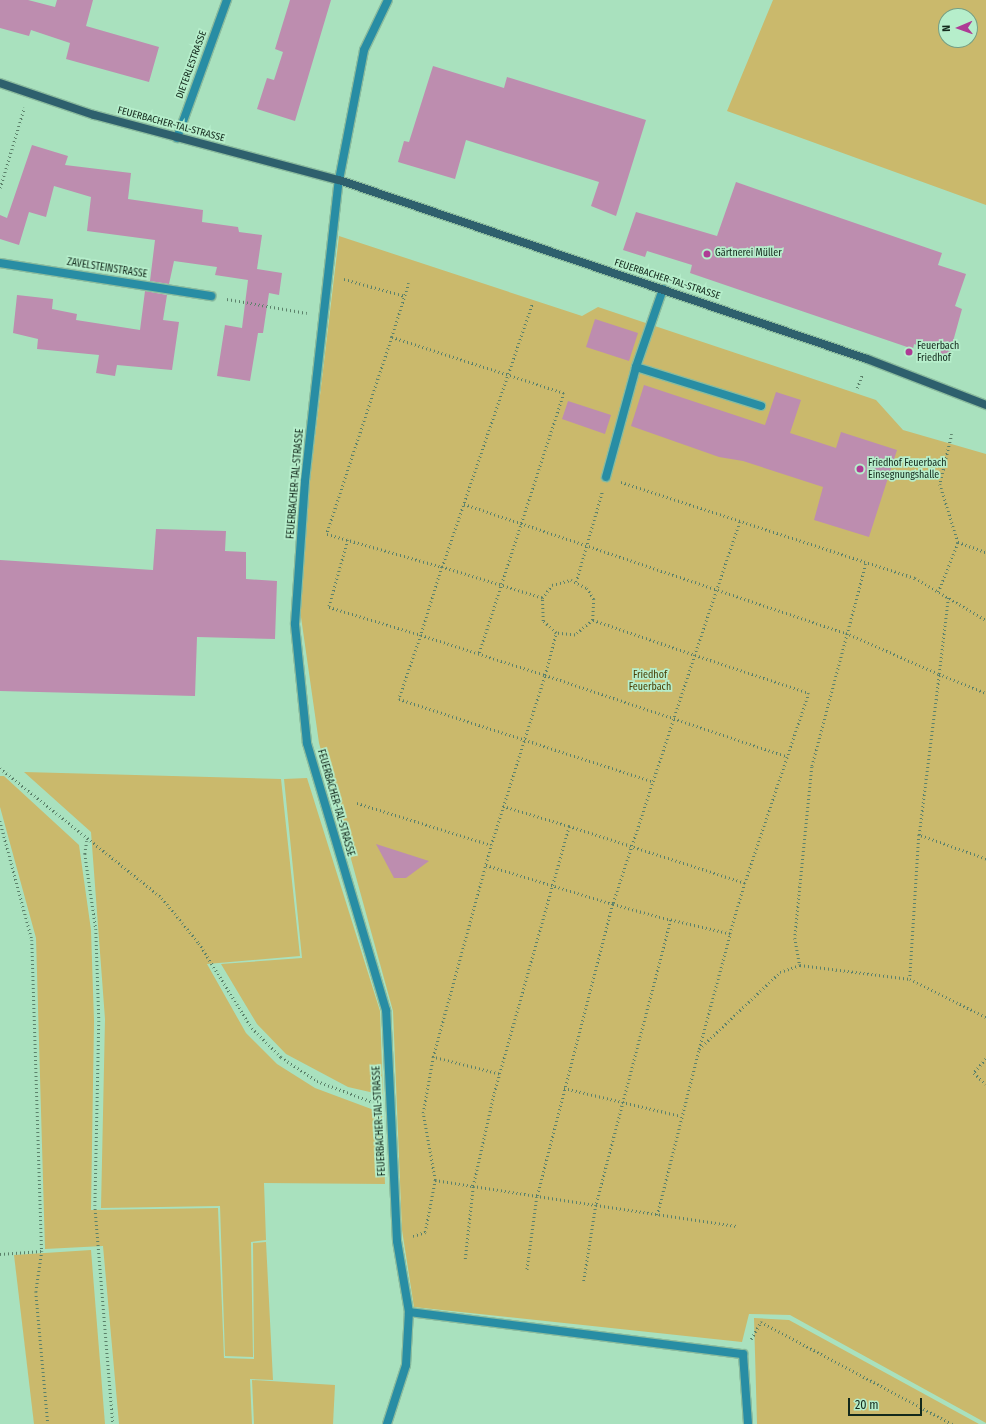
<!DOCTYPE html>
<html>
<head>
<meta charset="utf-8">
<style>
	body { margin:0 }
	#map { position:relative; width:986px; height:1424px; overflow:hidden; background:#a9e1be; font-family:"Fira Sans Condensed",sans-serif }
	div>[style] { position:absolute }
	.green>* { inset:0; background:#cab96c }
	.building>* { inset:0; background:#bd8daf }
	.path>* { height:2.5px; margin-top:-1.25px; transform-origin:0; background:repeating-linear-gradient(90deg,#5b816a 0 1px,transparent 0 4px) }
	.roads { filter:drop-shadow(1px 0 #8bbc9e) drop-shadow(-1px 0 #8bbc9e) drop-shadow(0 1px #8bbc9e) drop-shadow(0 -1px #8bbc9e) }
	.service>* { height:8px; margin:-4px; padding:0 4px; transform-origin:4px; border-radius:4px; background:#288da4 }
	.minor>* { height:8px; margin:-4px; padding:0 4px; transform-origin:4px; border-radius:4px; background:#288da4 }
	.secondary>* { height:8px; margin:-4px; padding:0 4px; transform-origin:4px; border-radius:4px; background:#2e606d }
	.dots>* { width:11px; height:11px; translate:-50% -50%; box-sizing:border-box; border:2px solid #b6eecb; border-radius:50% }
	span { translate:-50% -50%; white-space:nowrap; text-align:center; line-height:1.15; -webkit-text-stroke:3.5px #b6eecb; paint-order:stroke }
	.street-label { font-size:10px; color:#13291c }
	.poi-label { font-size:10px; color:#13291c }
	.left { translate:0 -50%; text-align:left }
	.park-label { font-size:10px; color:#483d03 }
	.north { position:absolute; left:938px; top:8px; width:40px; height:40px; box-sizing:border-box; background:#b6eecb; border:1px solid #759f85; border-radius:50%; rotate:268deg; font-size:11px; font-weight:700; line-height:16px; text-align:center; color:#13291c }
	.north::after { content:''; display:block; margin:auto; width:14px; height:18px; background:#ae3b95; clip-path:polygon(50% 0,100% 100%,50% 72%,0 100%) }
	.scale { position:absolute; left:848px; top:1398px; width:74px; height:18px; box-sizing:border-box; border:2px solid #13291c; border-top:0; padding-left:5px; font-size:12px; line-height:14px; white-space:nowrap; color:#13291c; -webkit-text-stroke:3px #b6eecb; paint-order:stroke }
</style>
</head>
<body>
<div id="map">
	<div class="green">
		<i style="clip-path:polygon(evenodd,773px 0,986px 0,986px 205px,727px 111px,773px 0,946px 16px,970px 16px,970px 40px,946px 40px,946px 16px)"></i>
		<i style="clip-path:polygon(339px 236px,582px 316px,598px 307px,876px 400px,903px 430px,986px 454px,986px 1423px,790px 1315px,749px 1314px,742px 1342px,414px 1307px,402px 1230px,393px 1011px,319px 743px,297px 589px)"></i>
		<i style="clip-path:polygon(24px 772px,281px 779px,300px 956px,207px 964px,246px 1033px,277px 1064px,315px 1088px,382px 1113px,385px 1184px,264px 1183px,266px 1240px,251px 1242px,253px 1357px,225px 1356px,220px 1206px,101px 1208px,105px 1019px,91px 832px)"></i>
		<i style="clip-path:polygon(0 776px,4px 776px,79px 845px,91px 930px,94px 1021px,91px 1210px,218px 1208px,224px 1358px,254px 1359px,253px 1243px,266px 1242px,273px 1380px,250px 1379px,252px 1424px,119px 1424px,103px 1246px,45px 1249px,36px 938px,0 807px)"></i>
		<i style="clip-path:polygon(307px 778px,380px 1011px,383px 1095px,348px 1087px,286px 1054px,257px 1024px,221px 964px,302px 958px,284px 779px)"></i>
		<i style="clip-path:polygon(91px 1250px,105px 1424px,34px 1424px,14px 1255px)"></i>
		<i style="clip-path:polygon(754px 1318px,789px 1320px,979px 1424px,757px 1424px)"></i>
		<i style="clip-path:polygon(252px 1380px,335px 1385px,333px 1424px,254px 1424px)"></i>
	</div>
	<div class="building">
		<i style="clip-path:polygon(0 0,28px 0,55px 7px,57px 0,93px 0,86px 26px,159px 47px,149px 82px,66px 59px,70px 43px,31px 30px,29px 36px,0 28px)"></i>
		<i style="clip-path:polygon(290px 0,331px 0,295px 121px,257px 109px,267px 78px,274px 80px,283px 52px,275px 49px)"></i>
		<i style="clip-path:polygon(433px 66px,504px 88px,507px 77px,646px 120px,616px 216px,591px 206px,599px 182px,466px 140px,455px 179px,398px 162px,404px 141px,409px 142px)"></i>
		<i style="clip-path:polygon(32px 145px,68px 156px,65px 165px,131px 173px,128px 199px,203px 210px,202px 222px,238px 227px,239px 232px,262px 235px,257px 269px,282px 273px,279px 295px,269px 293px,263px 333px,258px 333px,250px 381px,217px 376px,225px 325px,242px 328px,248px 280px,215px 275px,217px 267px,174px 261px,169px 284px,150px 281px,155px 240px,87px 231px,91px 197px,54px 186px,46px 217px,29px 212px,19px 245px,0 239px,0 215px,7px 218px)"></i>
		<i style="clip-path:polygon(736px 182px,942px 253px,938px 265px,966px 274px,955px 306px,962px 309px,949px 356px,914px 344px,913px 349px,690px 273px,692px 265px,647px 251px,645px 257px,623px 250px,636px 212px,717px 236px)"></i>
		<i style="clip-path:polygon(145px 291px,167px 295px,163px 320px,179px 322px,172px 370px,117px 365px,115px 376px,96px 373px,99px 355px,37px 349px,38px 339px,13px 333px,17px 295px,53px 299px,52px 309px,77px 314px,76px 320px,140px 330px)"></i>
		<i style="clip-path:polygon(595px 319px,638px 333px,629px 361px,586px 347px)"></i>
		<i style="clip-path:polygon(644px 385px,765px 425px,776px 392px,801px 400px,790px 433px,836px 448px,841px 432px,897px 450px,869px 537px,814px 520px,823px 487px,743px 461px,719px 457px,631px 426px)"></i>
		<i style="clip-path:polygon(568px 401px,611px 415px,605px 434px,562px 419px)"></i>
		<i style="clip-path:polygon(156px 529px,226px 531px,225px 551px,246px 552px,246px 579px,277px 581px,275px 639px,197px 637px,195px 696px,0 691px,0 560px,153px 570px)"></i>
		<i style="clip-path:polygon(376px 844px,429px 861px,406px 878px,394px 878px)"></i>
	</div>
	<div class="path">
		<i style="left:0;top:188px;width:84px;rotate:-73.3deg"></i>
		<i style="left:344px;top:279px;width:63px;rotate:15.6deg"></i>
		<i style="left:409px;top:283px;width:57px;rotate:107.5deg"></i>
		<i style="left:392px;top:337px;width:181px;rotate:18deg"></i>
		<i style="left:564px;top:393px;width:275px;rotate:108deg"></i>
		<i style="left:227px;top:299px;width:81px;rotate:9.9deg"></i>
		<i style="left:392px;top:337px;width:207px;rotate:108.3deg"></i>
		<i style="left:327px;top:534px;width:120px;rotate:16deg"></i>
		<i style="left:442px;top:567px;width:278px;rotate:-71.1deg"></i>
		<i style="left:857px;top:388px;width:14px;rotate:-69deg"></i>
		<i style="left:952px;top:434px;width:51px;rotate:103.5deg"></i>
		<i style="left:940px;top:484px;width:61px;rotate:72.8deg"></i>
		<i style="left:621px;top:482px;width:309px;rotate:18.1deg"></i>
		<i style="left:915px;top:578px;width:82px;rotate:30.6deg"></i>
		<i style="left:464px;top:504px;width:403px;rotate:18.7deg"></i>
		<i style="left:846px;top:633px;width:102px;rotate:23.8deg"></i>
		<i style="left:939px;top:674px;width:77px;rotate:-83.2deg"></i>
		<i style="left:740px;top:522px;width:140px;rotate:108.7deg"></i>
		<i style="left:695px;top:655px;width:120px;rotate:18.4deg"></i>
		<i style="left:809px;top:693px;width:200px;rotate:108.6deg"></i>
		<i style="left:348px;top:540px;width:70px;rotate:105.8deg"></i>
		<i style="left:329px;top:607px;width:96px;rotate:16.9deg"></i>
		<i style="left:421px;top:635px;width:68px;rotate:109deg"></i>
		<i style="left:399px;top:699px;width:266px;rotate:18deg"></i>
		<i style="left:866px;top:564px;width:210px;rotate:104.9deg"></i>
		<i style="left:812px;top:767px;width:172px;rotate:95.7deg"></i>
		<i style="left:795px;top:938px;width:27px;rotate:80deg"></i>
		<i style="left:800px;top:965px;width:111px;rotate:7.3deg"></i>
		<i style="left:576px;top:582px;width:94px;rotate:-73.9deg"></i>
		<i style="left:938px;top:592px;width:54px;rotate:-68.2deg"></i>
		<i style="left:958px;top:542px;width:30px;rotate:20deg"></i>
		<i style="left:542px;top:598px;width:105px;rotate:-162.8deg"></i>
		<i style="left:442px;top:567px;width:71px;rotate:107.2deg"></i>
		<i style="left:421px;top:635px;width:130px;rotate:17.9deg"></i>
		<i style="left:545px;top:675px;width:43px;rotate:-75.3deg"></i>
		<i style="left:593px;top:620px;width:23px;rotate:140deg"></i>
		<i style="left:575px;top:635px;width:19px;rotate:-174deg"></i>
		<i style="left:556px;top:633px;width:18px;rotate:-137deg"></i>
		<i style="left:543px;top:621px;width:23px;rotate:-92deg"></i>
		<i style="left:542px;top:598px;width:16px;rotate:-52deg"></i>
		<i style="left:552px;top:585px;width:20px;rotate:-15deg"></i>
		<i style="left:571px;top:580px;width:18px;rotate:27deg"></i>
		<i style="left:587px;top:588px;width:13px;rotate:58deg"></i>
		<i style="left:594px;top:599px;width:21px;rotate:93deg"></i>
		<i style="left:593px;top:620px;width:108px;rotate:18.9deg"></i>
		<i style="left:695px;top:655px;width:262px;rotate:108.2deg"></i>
		<i style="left:613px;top:904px;width:60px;rotate:15.4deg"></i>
		<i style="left:0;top:768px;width:208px;rotate:38.7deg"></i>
		<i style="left:162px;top:898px;width:58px;rotate:50.6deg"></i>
		<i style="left:199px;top:943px;width:100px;rotate:58.1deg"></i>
		<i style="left:252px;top:1028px;width:41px;rotate:45deg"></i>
		<i style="left:281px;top:1057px;width:43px;rotate:33.7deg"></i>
		<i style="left:317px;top:1081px;width:60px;rotate:20.6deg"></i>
		<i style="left:357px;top:803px;width:140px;rotate:17.4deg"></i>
		<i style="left:503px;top:806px;width:69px;rotate:16.9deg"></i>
		<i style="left:0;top:821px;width:123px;rotate:74.9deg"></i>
		<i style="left:32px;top:940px;width:311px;rotate:88.2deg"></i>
		<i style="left:42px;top:1251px;width:41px;rotate:98.3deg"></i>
		<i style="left:36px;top:1292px;width:133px;rotate:84.8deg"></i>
		<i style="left:919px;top:835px;width:162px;rotate:-82.9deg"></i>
		<i style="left:939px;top:674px;width:51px;rotate:22deg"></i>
		<i style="left:87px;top:841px;width:13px;rotate:99deg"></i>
		<i style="left:85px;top:854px;width:76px;rotate:81.7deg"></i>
		<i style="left:96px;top:929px;width:92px;rotate:88.1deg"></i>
		<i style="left:99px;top:1021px;width:184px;rotate:91.2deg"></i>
		<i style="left:95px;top:1205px;width:220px;rotate:85.3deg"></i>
		<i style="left:986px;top:859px;width:71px;rotate:-160.3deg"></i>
		<i style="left:919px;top:835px;width:144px;rotate:93.6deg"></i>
		<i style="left:910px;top:979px;width:85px;rotate:26.6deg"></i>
		<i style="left:486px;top:865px;width:133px;rotate:17.1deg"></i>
		<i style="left:613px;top:904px;width:303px;rotate:104.5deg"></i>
		<i style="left:537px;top:1197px;width:75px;rotate:97.7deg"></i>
		<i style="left:699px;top:1049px;width:119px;rotate:-74.9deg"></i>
		<i style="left:730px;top:934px;width:61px;rotate:-166.7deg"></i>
		<i style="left:671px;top:920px;width:295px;rotate:104.7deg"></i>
		<i style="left:596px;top:1205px;width:142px;rotate:8.5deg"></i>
		<i style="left:986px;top:1059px;width:18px;rotate:131deg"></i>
		<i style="left:974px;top:1073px;width:16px;rotate:43deg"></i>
		<i style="left:499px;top:1074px;width:68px;rotate:-165.6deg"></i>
		<i style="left:433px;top:1057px;width:220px;rotate:-74.7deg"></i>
		<i style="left:491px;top:845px;width:178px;rotate:-72.4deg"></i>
		<i style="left:545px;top:675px;width:256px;rotate:18.6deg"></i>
		<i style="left:564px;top:1088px;width:120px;rotate:13.5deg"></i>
		<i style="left:435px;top:1180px;width:38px;rotate:9deg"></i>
		<i style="left:473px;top:1186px;width:95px;rotate:-77.3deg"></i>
		<i style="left:494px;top:1093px;width:277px;rotate:-74.3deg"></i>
		<i style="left:569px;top:826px;width:185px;rotate:17.9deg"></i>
		<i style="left:745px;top:883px;width:53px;rotate:106.4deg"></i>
		<i style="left:657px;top:1215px;width:171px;rotate:-75.8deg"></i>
		<i style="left:699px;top:1049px;width:112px;rotate:-43.5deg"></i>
		<i style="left:780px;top:972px;width:21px;rotate:-19deg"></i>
		<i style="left:413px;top:1236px;width:13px;rotate:-18deg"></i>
		<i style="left:425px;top:1232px;width:53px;rotate:-79.1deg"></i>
		<i style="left:435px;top:1180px;width:68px;rotate:-100.2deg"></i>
		<i style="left:423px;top:1113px;width:57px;rotate:-79.9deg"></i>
		<i style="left:0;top:1254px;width:42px;rotate:-4.1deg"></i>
		<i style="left:465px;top:1259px;width:73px;rotate:-83.7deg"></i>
		<i style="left:473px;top:1186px;width:124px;rotate:8.8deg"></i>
		<i style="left:596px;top:1205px;width:77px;rotate:99deg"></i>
		<i style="left:751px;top:1339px;width:20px;rotate:-60deg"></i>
		<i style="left:761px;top:1322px;width:217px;rotate:28.1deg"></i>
	</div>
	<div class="roads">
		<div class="service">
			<i style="left:663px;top:289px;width:83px;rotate:109.1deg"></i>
			<i style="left:636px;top:367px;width:131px;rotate:17.3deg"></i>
			<i style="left:606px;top:477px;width:114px;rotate:-74.7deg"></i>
			<i style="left:409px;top:1312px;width:337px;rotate:7.2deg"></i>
			<i style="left:743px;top:1354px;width:70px;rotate:85.9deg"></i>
			<i style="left:387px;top:1424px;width:62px;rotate:-72.1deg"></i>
			<i style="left:406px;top:1365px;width:53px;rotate:-86.8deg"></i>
			<i style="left:409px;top:1312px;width:72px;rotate:-99.6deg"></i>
			<i style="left:397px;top:1241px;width:231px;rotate:-92.7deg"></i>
			<i style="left:386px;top:1010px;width:278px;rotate:-106.5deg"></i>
			<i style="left:307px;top:743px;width:120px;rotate:-95.8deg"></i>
			<i style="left:295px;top:624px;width:143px;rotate:-86deg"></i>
			<i style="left:305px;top:481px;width:303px;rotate:-83.6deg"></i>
			<i style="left:339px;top:180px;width:132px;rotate:-79.1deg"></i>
			<i style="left:364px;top:50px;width:55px;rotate:-64.4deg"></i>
		</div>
		<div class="minor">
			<i style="left:177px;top:138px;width:147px;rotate:-70.1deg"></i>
			<i style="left:0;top:263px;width:214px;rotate:8.9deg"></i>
		</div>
		<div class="secondary">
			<i style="left:0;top:83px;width:99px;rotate:18.8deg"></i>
			<i style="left:94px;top:115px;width:253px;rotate:14.9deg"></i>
			<i style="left:339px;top:180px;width:558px;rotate:18.73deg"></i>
			<i style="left:867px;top:359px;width:128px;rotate:21.1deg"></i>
		</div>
	</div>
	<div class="dots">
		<i style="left:707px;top:254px;background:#ae3b95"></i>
		<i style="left:909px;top:352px;background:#ae3b95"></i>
		<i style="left:860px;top:469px;background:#ae3b95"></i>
	</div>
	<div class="street-label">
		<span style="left:192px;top:65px;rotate:-70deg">DIETERLESTRASSE</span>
		<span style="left:171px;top:125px;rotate:15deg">FEUERBACHER-TAL-STRASSE</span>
		<span style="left:107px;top:269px;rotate:9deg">ZAVELSTEINSTRASSE</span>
		<span style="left:667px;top:280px;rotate:18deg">FEUERBACHER-TAL-STRASSE</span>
		<span style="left:296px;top:484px;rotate:-85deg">FEUERBACHER-TAL-STRASSE</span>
		<span style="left:335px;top:803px;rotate:74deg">FEUERBACHER-TAL-STRASSE</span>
		<span style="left:380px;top:1121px;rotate:-93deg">FEUERBACHER-TAL-STRASSE</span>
	</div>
	<div class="poi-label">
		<span class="left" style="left:715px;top:254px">Gärtnerei Müller</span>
		<span class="left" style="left:917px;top:352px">Feuerbach<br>Friedhof</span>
		<span class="left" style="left:868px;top:469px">Friedhof Feuerbach<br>Einsegnungshalle</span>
	</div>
	<div class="park-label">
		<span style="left:650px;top:681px">Friedhof<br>Feuerbach</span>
	</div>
	<div class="north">N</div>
	<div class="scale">20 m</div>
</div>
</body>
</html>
